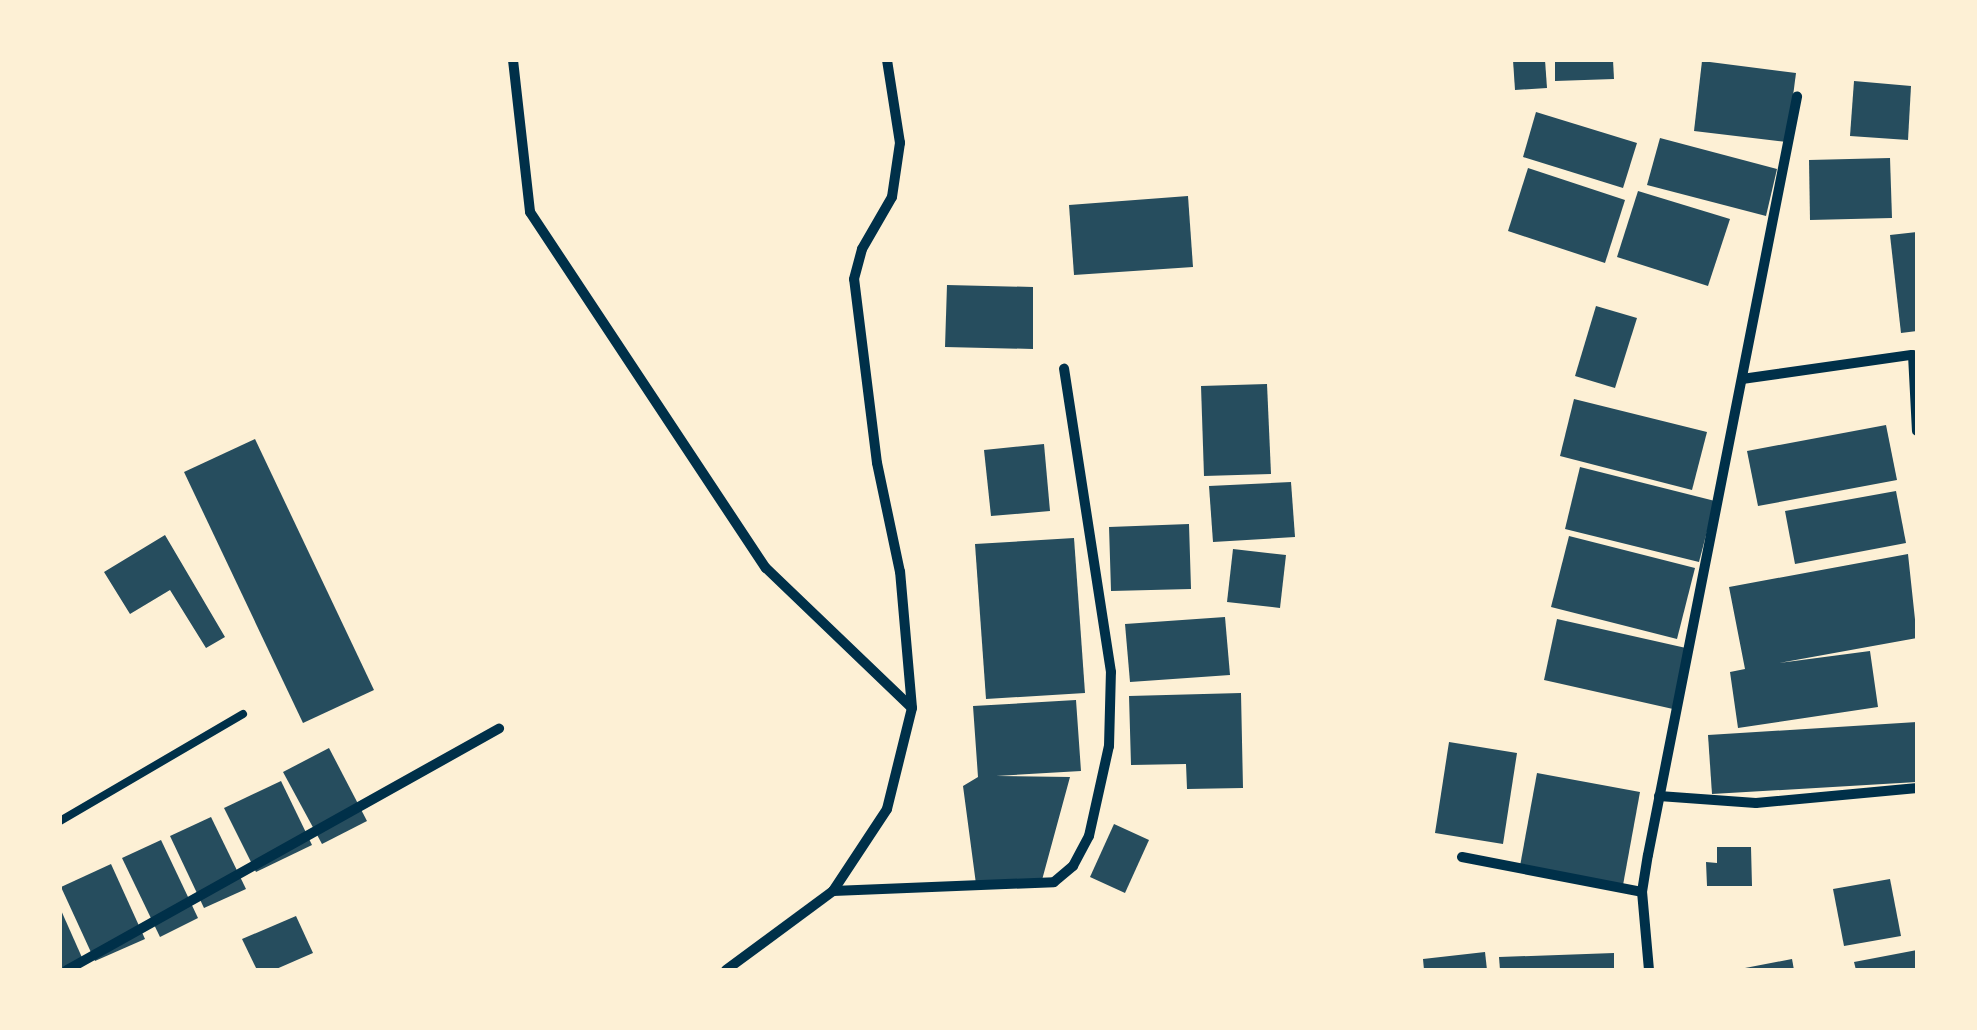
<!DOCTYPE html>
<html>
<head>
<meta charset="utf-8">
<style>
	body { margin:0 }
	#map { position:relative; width:1977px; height:1030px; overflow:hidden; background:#fdf0d5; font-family:"Noto Serif",serif }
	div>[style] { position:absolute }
	.building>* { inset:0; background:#264d5e }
	.service>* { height:8px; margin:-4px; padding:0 4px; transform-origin:4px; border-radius:4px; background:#003049 }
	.minor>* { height:10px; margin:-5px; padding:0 5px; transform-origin:5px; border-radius:5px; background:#003049 }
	span { translate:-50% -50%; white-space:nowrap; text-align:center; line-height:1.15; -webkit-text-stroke:10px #fdf0d5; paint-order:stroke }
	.frame { position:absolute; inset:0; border:62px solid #fdf0d5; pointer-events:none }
</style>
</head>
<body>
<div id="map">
	<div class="building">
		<i style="clip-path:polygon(1513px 60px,1545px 60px,1547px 88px,1515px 90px)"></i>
		<i style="clip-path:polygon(1555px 60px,1613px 60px,1614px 79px,1555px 81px)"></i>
		<i style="clip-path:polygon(1702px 61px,1796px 73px,1787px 142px,1694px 131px)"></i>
		<i style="clip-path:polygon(1854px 81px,1911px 86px,1908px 140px,1850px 136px)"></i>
		<i style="clip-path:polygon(1536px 112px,1637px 143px,1623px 188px,1523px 157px)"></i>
		<i style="clip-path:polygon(1660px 138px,1777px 169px,1766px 216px,1647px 185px)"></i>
		<i style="clip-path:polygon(1890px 158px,1892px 218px,1810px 220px,1809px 160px)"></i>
		<i style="clip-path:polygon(1528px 168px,1625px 200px,1605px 263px,1508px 231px)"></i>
		<i style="clip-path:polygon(1638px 191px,1730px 219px,1708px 286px,1617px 257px)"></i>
		<i style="clip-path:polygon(1188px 196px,1193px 267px,1074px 275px,1069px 205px)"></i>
		<i style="clip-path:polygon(1917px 232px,1917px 331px,1901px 333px,1890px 235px)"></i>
		<i style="clip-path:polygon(947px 285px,1033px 287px,1033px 349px,945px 347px)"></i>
		<i style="clip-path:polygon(1596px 306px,1637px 318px,1615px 388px,1575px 376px)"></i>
		<i style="clip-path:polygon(1267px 384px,1271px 474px,1204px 476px,1201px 386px)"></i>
		<i style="clip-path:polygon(1574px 399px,1707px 432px,1692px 490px,1560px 456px)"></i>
		<i style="clip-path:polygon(1886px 425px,1897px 480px,1758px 506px,1747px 451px)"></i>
		<i style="clip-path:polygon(255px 439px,374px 690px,303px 723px,184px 472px)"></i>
		<i style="clip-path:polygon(1044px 444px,1050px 511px,991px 516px,984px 450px)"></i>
		<i style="clip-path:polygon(1580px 467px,1715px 501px,1699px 562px,1565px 529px)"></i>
		<i style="clip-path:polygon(1291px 482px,1295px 537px,1213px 542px,1209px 486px)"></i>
		<i style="clip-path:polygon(1896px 491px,1906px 543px,1795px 564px,1785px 511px)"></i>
		<i style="clip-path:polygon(1189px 524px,1191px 589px,1111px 591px,1109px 527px)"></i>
		<i style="clip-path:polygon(165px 535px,225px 637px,206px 648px,170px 590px,130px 614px,104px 572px)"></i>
		<i style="clip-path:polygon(1569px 536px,1695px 568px,1677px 639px,1551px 607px)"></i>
		<i style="clip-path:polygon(1074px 538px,1085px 693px,986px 699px,975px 544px)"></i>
		<i style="clip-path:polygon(1233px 549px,1286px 555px,1280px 608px,1227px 602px)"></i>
		<i style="clip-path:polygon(1908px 554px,1917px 638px,1779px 663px,1870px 651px,1878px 707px,1738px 728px,1730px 672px,1745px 669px,1729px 587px)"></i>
		<i style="clip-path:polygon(1225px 617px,1230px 675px,1130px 682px,1125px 624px)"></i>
		<i style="clip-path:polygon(1557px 619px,1686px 648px,1673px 709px,1544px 680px)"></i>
		<i style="clip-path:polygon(1241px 693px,1243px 788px,1187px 789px,1186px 764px,1131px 765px,1129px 696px)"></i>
		<i style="clip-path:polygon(1076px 700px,1081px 771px,996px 776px,1070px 777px,1042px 880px,976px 884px,963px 786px,978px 777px,973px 706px)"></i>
		<i style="clip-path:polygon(1917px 722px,1917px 782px,1712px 794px,1708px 735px)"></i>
		<i style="clip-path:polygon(1449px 742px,1517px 753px,1503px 844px,1435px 833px)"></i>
		<i style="clip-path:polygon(329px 748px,367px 821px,322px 844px,283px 772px)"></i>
		<i style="clip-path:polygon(1537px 773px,1640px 792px,1623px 885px,1520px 866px)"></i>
		<i style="clip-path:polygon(281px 781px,312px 845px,256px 872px,224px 808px)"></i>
		<i style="clip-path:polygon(211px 817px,246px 889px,204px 908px,170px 836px)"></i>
		<i style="clip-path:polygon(1114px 824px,1149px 840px,1125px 893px,1090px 877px)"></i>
		<i style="clip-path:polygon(161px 840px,198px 918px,160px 937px,122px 858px)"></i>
		<i style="clip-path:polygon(1717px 847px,1751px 847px,1752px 886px,1707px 886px,1706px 862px,1717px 863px)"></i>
		<i style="clip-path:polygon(111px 864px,145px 939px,95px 961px,61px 887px)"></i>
		<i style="clip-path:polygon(1890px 879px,1901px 936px,1844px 946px,1833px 889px)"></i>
		<i style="clip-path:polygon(60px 908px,84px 962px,66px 970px,60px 970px)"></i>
		<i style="clip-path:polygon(296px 916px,313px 953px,274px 970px,257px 970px,242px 939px)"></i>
		<i style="clip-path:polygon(1917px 950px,1917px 970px,1856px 970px,1854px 962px)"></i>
		<i style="clip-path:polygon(1485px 952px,1487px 970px,1424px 970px,1423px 959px)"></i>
		<i style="clip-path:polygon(1614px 953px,1614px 970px,1500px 970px,1499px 957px)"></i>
		<i style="clip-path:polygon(1792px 959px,1794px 970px,1745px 970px,1745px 968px)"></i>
	</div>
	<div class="service">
		<i style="left:60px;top:821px;width:212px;rotate:-30.3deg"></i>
	</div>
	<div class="minor">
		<i style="left:513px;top:60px;width:153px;rotate:83.6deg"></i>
		<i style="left:530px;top:212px;width:427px;rotate:56.5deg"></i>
		<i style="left:766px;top:568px;width:201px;rotate:43.8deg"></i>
		<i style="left:1913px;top:355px;width:76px;rotate:87deg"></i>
		<i style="left:1742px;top:379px;width:171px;rotate:-8.1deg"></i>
		<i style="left:1659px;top:796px;width:97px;rotate:4.1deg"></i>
		<i style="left:1756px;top:803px;width:162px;rotate:-5.3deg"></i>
		<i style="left:1462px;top:857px;width:183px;rotate:11deg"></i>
		<i style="left:833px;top:891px;width:221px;rotate:-2.3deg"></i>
		<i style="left:1054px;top:882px;width:25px;rotate:-40deg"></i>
		<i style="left:1073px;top:866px;width:34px;rotate:-62deg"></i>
		<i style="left:1089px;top:836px;width:92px;rotate:-77.5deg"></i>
		<i style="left:1109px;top:746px;width:74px;rotate:-88.5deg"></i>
		<i style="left:1111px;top:672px;width:307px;rotate:-98.8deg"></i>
		<i style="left:67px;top:970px;width:495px;rotate:-29.2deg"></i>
		<i style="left:726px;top:970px;width:133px;rotate:-36.4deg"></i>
		<i style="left:833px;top:891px;width:98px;rotate:-56.6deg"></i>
		<i style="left:887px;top:809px;width:104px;rotate:-76.1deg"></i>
		<i style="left:912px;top:708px;width:137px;rotate:-95deg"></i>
		<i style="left:900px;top:572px;width:111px;rotate:-101.9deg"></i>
		<i style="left:877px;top:463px;width:185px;rotate:-97.1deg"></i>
		<i style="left:854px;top:279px;width:31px;rotate:-75deg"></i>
		<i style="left:862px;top:249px;width:60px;rotate:-60deg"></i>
		<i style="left:892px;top:197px;width:55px;rotate:-81.6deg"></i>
		<i style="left:900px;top:143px;width:84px;rotate:-98.9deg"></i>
		<i style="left:1649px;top:970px;width:78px;rotate:-95.1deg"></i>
		<i style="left:1642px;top:892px;width:37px;rotate:-81deg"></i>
		<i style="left:1648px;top:855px;width:773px;rotate:-78.88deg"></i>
	</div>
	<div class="frame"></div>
</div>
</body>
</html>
